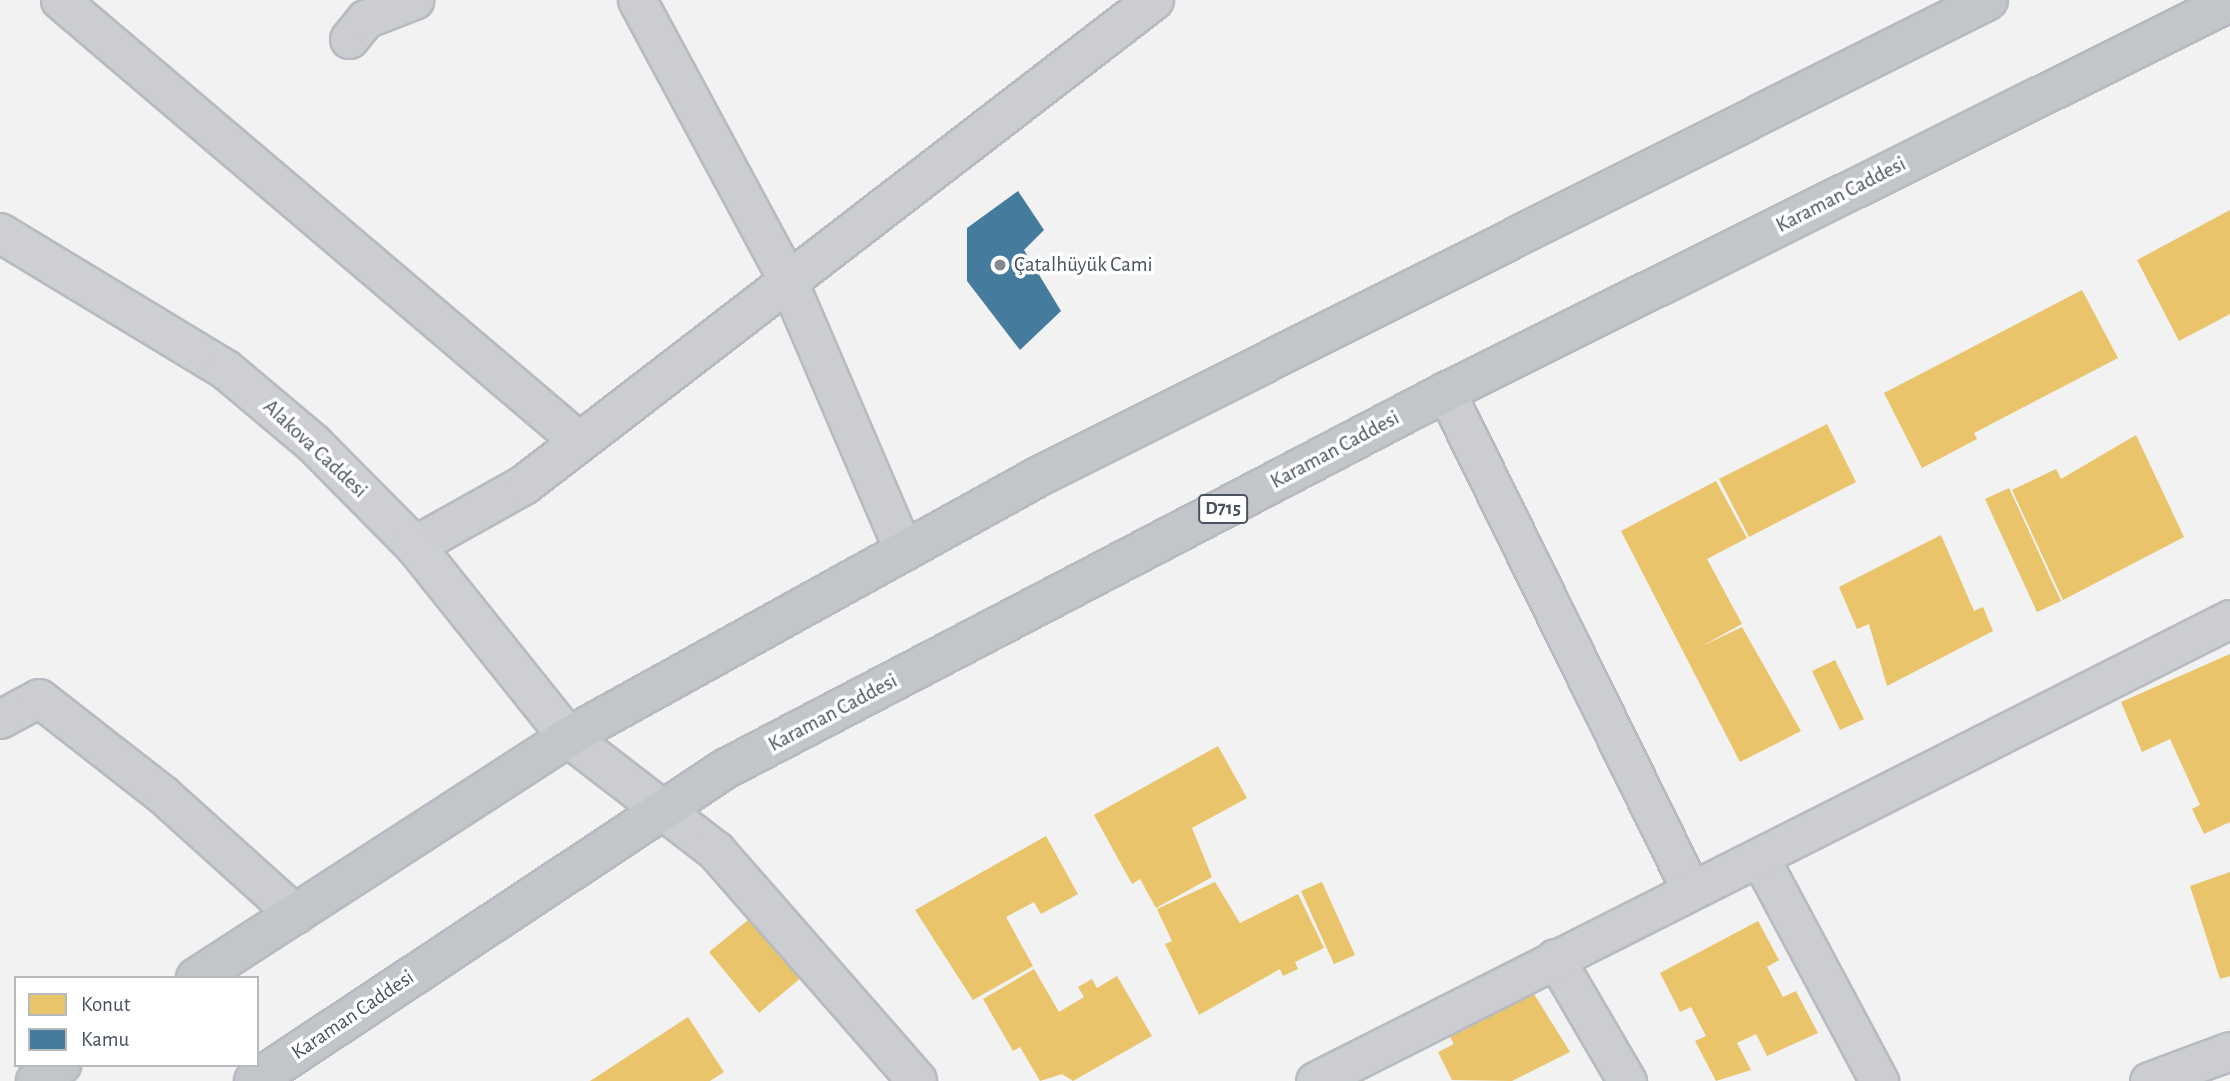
<!DOCTYPE html>
<html>
<head>
<meta charset="utf-8">
<style>
	body { margin:0 }
	#map { position:relative; width:2230px; height:1081px; overflow:hidden; background:#f2f2f2; font-family:"Alegreya Sans",sans-serif }
	div>[style] { position:absolute }
	.homes>* { inset:0; background:#e9c46a }
	.public>* { inset:0; background:#457b9d }
	.roads { filter:drop-shadow(2px 0 #b7bbc1) drop-shadow(-2px 0 #b7bbc1) drop-shadow(0 2px #b7bbc1) drop-shadow(0 -2px #b7bbc1) }
	.minor>* { height:37px; margin:-18.5px; padding:0 18.5px; transform-origin:18.5px; border-radius:18.5px; background:#cccdd0 }
	.tertiary>* { height:38px; margin:-19px; padding:0 19px; transform-origin:19px; border-radius:19px; background:#cccdd0 }
	.secondary>* { height:38px; margin:-19px; padding:0 19px; transform-origin:19px; border-radius:19px; background:#cdcfd3 }
	.trunk>* { height:38px; margin:-19px; padding:0 19px; transform-origin:19px; border-radius:19px; background:#c2c6cb }
	.dots>* { width:19px; height:19px; translate:-50% -50%; box-sizing:border-box; border:4px solid #fff; border-radius:50% }
	span { translate:-50% -50%; white-space:nowrap; text-align:center; line-height:1.15; -webkit-text-stroke:7px #fff; paint-order:stroke }
	.shield-label span { padding:2px 5px; background:#fff; border:2px solid; border-radius:5px; -webkit-text-stroke-width:0 }
	.shield-label { font-size:19px; color:#49525f; font-weight:700 }
	.street-label { font-size:21px; color:#49525f }
	.poi-label { font-size:21px; color:#49525f }
	.left { translate:0 -50%; text-align:left }
	.legend { position:absolute; left:14px; top:976px; width:245px; height:91px; box-sizing:border-box; background:#fff; border:2px solid #b6babf; margin:0; padding:9px 12px; list-style:none; font-size:21px; color:#49525f }
	.legend li { display:flex; align-items:center; gap:14px; height:35px }
	.legend b { width:35px; border:2px solid #b6babf }
</style>
</head>
<body>
<div id="map">
	<div class="homes">
		<i style="clip-path:polygon(2230px 210px,2230px 314px,2179px 341px,2137px 260px)"></i>
		<i style="clip-path:polygon(2082px 290px,2118px 358px,1974px 433px,1977px 439px,1922px 468px,1884px 393px)"></i>
		<i style="clip-path:polygon(1827px 424px,1856px 482px,1749px 537px,1719px 479px)"></i>
		<i style="clip-path:polygon(2136px 435px,2184px 537px,2063px 600px,2012px 490px,2056px 469px,2061px 479px)"></i>
		<i style="clip-path:polygon(1716px 481px,1747px 538px,1707px 559px,1742px 624px,1700px 647px,1742px 627px,1801px 731px,1740px 762px,1621px 531px)"></i>
		<i style="clip-path:polygon(2009px 488px,2061px 601px,2037px 612px,1985px 499px)"></i>
		<i style="clip-path:polygon(1941px 535px,1974px 611px,1983px 607px,1993px 631px,1887px 686px,1869px 624px,1857px 629px,1839px 587px)"></i>
		<i style="clip-path:polygon(2230px 654px,2230px 822px,2204px 834px,2192px 809px,2200px 805px,2170px 739px,2142px 752px,2121px 702px)"></i>
		<i style="clip-path:polygon(1835px 660px,1864px 719px,1840px 730px,1812px 671px)"></i>
		<i style="clip-path:polygon(1218px 746px,1247px 798px,1192px 828px,1212px 877px,1156px 908px,1140px 879px,1132px 884px,1094px 815px)"></i>
		<i style="clip-path:polygon(1046px 836px,1078px 894px,1041px 914px,1034px 902px,1006px 917px,1033px 966px,973px 1000px,915px 910px)"></i>
		<i style="clip-path:polygon(2230px 872px,2230px 976px,2220px 979px,2190px 886px)"></i>
		<i style="clip-path:polygon(1215px 882px,1240px 923px,1298px 894px,1324px 948px,1295px 962px,1298px 969px,1283px 976px,1280px 969px,1199px 1015px,1165px 944px,1172px 941px,1157px 909px)"></i>
		<i style="clip-path:polygon(1322px 882px,1355px 955px,1334px 964px,1301px 891px)"></i>
		<i style="clip-path:polygon(764px 907px,814px 967px,759px 1013px,709px 952px)"></i>
		<i style="clip-path:polygon(1758px 921px,1779px 960px,1767px 967px,1783px 997px,1796px 991px,1818px 1033px,1767px 1056px,1756px 1034px,1737px 1043px,1751px 1070px,1716px 1081px,1695px 1041px,1706px 1036px,1691px 1007px,1680px 1012px,1660px 973px)"></i>
		<i style="clip-path:polygon(1034px 969px,1059px 1012px,1084px 997px,1078px 987px,1092px 979px,1097px 988px,1117px 976px,1152px 1036px,1073px 1081px,1062px 1074px,1040px 1081px,1020px 1047px,1013px 1051px,983px 999px)"></i>
		<i style="clip-path:polygon(1534px 994px,1570px 1052px,1512px 1081px,1452px 1080px,1438px 1052px,1454px 1044px,1450px 1037px)"></i>
		<i style="clip-path:polygon(688px 1017px,724px 1072px,710px 1081px,590px 1081px)"></i>
	</div>
	<div class="public">
		<i style="clip-path:polygon(1018px 191px,1044px 230px,1024px 250px,1061px 311px,1020px 350px,967px 281px,967px 228px)"></i>
	</div>
	<div class="roads">
		<div class="minor">
			<i style="left:60px;top:0;width:682px;rotate:40.36deg"></i>
			<i style="left:637px;top:0;width:319px;rotate:61.7deg"></i>
			<i style="left:788px;top:281px;width:294px;rotate:66.8deg"></i>
			<i style="left:349px;top:39px;width:26px;rotate:-51deg"></i>
			<i style="left:365px;top:19px;width:53px;rotate:-21.2deg"></i>
			<i style="left:1446px;top:392px;width:553px;rotate:63.81deg"></i>
			<i style="left:0;top:719px;width:44px;rotate:-28.3deg"></i>
			<i style="left:39px;top:698px;width:157px;rotate:38deg"></i>
			<i style="left:163px;top:795px;width:178px;rotate:42deg"></i>
			<i style="left:1761px;top:860px;width:251px;rotate:61.9deg"></i>
			<i style="left:1555px;top:958px;width:143px;rotate:59.7deg"></i>
			<i style="left:1315px;top:1081px;width:1025px;rotate:-26.79deg"></i>
			<i style="left:2149px;top:1081px;width:86px;rotate:-20.3deg"></i>
		</div>
		<div class="tertiary">
			<i style="left:415px;top:546px;width:125px;rotate:-29.2deg"></i>
			<i style="left:524px;top:485px;width:795px;rotate:-37.59deg"></i>
			<i style="left:568px;top:737px;width:187px;rotate:37.6deg"></i>
			<i style="left:716px;top:851px;width:305px;rotate:48.8deg"></i>
		</div>
		<div class="secondary">
			<i style="left:0;top:233px;width:263px;rotate:31.2deg"></i>
			<i style="left:225px;top:369px;width:115px;rotate:40.1deg"></i>
			<i style="left:313px;top:443px;width:145px;rotate:45.3deg"></i>
			<i style="left:415px;top:546px;width:245px;rotate:51.3deg"></i>
		</div>
		<div class="trunk">
			<i style="left:196px;top:978px;width:443px;rotate:-32.9deg"></i>
			<i style="left:568px;top:737px;width:535px;rotate:-28.96deg"></i>
			<i style="left:1036px;top:478px;width:1065px;rotate:-26.66deg"></i>
			<i style="left:36px;top:1081px;width:30px;rotate:-33deg"></i>
			<i style="left:254px;top:1081px;width:565px;rotate:-33.52deg"></i>
			<i style="left:725px;top:769px;width:814px;rotate:-27.6deg"></i>
			<i style="left:1446px;top:392px;width:876px;rotate:-26.45deg"></i>
		</div>
	</div>
	<div class="dots">
		<i style="left:1000px;top:265px;background:#848a92"></i>
	</div>
	<div class="shield-label">
		<span style="left:1223px;top:509px">D715</span>
	</div>
	<div class="street-label">
		<span style="left:1841px;top:195px;rotate:-27deg">Karaman Caddesi</span>
		<span style="left:315px;top:449px;rotate:43deg">Alakova Caddesi</span>
		<span style="left:1335px;top:450px;rotate:-28deg">Karaman Caddesi</span>
		<span style="left:833px;top:713px;rotate:-28deg">Karaman Caddesi</span>
		<span style="left:353px;top:1015px;rotate:-34deg">Karaman Caddesi</span>
	</div>
	<div class="poi-label">
		<span class="left" style="left:1014px;top:265px">Çatalhüyük Cami</span>
	</div>
	<ul class="legend">
	<li><b style="height:19px;background:#e9c46a"></b>Konut</li>
	<li><b style="height:19px;background:#457b9d"></b>Kamu</li>
	</ul>
</div>
</body>
</html>
